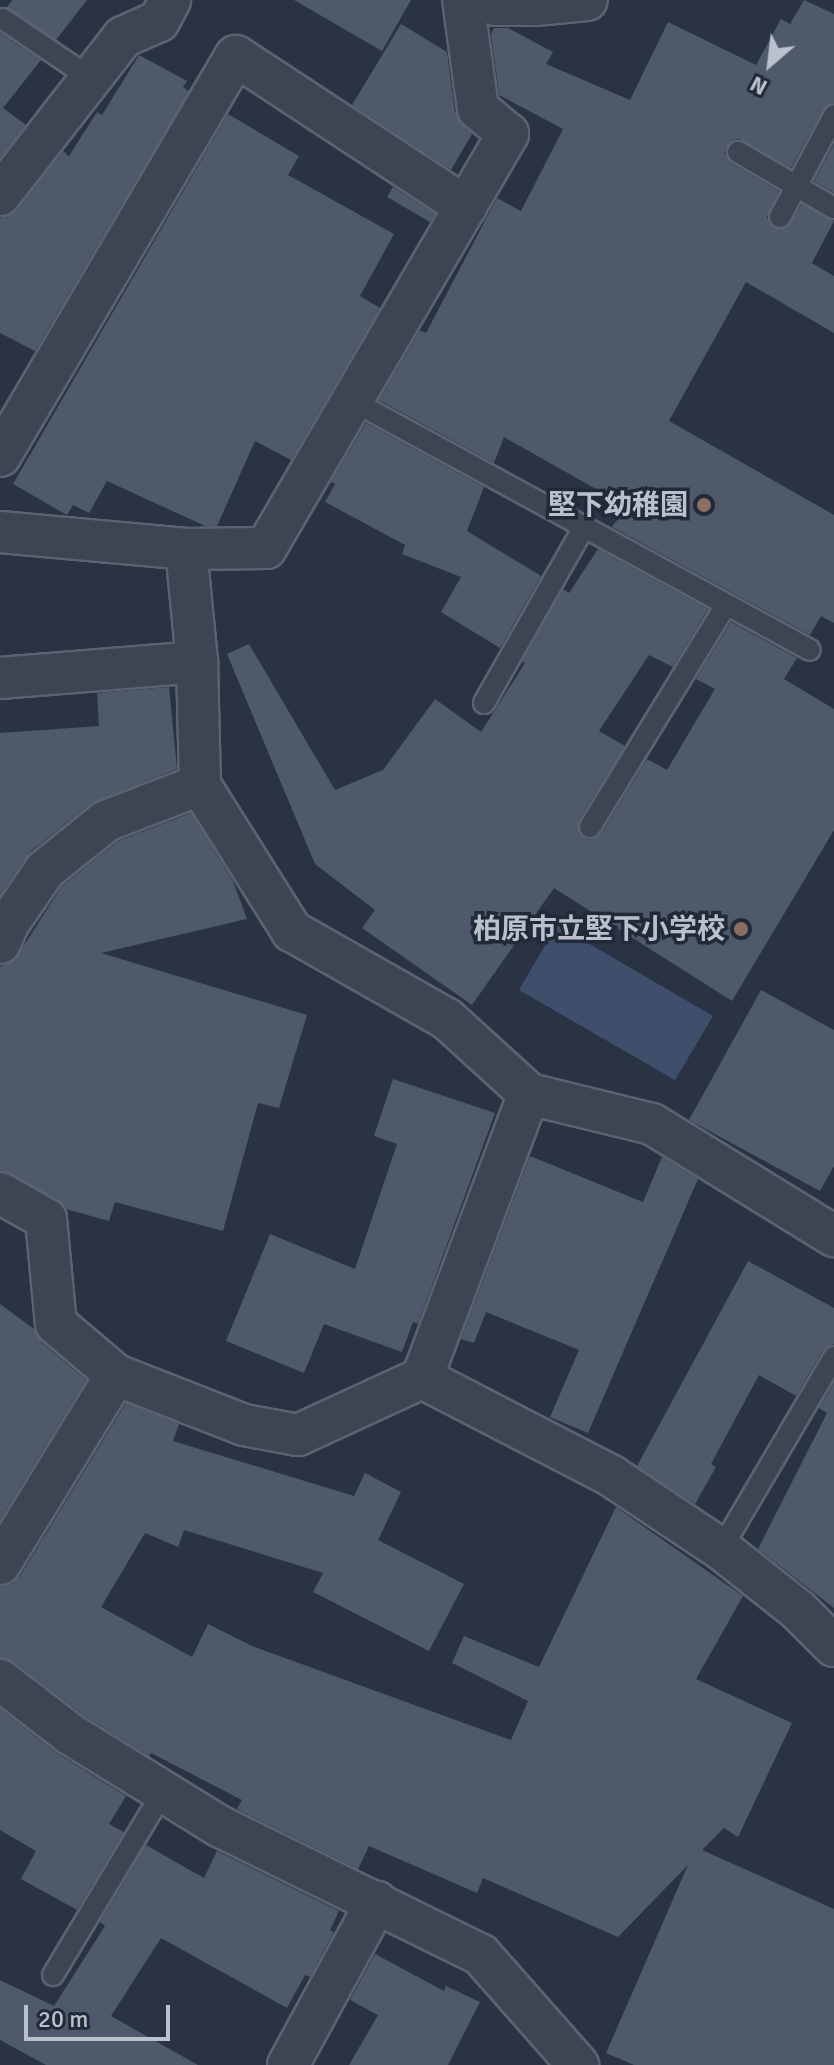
<!DOCTYPE html>
<html>
<head>
<meta charset="utf-8">
<style>
	body { margin:0 }
	#map { position:relative; width:834px; height:2065px; overflow:hidden; background:#293343; font-family:Signika,"Noto Sans JP",sans-serif }
	div>[style] { position:absolute }
	.water>* { inset:0; background:#3f4f6b }
	.building>* { inset:0; background:#4f596c }
	.roads { filter:drop-shadow(2px 0 #5b6370) drop-shadow(-2px 0 #5b6370) drop-shadow(0 2px #5b6370) drop-shadow(0 -2px #5b6370) }
	.service>* { height:20px; margin:-10px; padding:0 10px; transform-origin:10px; border-radius:10px; background:#3d4553 }
	.minor>* { height:40px; margin:-20px; padding:0 20px; transform-origin:20px; border-radius:20px; background:#3d4553 }
	.dots>* { width:22px; height:22px; translate:-50% -50%; box-sizing:border-box; border:4px solid #212a38; border-radius:50% }
	span { translate:-50% -50%; white-space:nowrap; text-align:center; line-height:1.15; -webkit-text-stroke:7px #212a38; paint-order:stroke }
	.poi-label { font-size:28px; color:#bac0cc; font-weight:700 }
	.right { translate:-100% -50%; text-align:right }
	.north { position:absolute; left:730px; top:24px; width:80px; height:80px; -webkit-text-stroke:6px #212a38; paint-order:stroke; rotate:208deg; font-size:22px; font-weight:700; line-height:32px; text-align:center; color:#bac0cc }
	.north::after { content:''; display:block; margin:auto; width:28px; height:36px; background:#bac0cc; clip-path:polygon(50% 0,100% 100%,50% 72%,0 100%) }
	.scale { position:absolute; left:24px; top:2005px; width:146px; height:36px; box-sizing:border-box; border:4px solid #bac0cc; border-top:0; padding-left:10px; font-size:24px; line-height:28px; white-space:nowrap; color:#bac0cc; -webkit-text-stroke:6px #212a38; paint-order:stroke }
</style>
</head>
<body>
<div id="map">
	<div class="water">
		<i style="clip-path:polygon(557px 925px,713px 1016px,675px 1080px,519px 990px)"></i>
	</div>
	<div class="building">
		<i style="clip-path:polygon(12px 0,87px 0,56px 40px,7px 7px)"></i>
		<i style="clip-path:polygon(294px 0,411px 0,382px 51px)"></i>
		<i style="clip-path:polygon(804px 0,834px 14px,834px 103px,823px 110px,791px 168px,739px 139px,731px 141px,725px 153px,731px 163px,779px 191px,767px 217px,773px 228px,787px 228px,802px 204px,834px 221px,812px 263px,834px 276px,834px 333px,746px 282px,669px 421px,834px 515px,834px 623px,821px 616px,810px 635px,612px 527px,626px 506px,504px 437px,494px 463px,379px 400px,420px 330px,426px 333px,497px 198px,521px 211px,563px 129px,499px 95px,491px 34px,494px 28px,508px 28px,553px 52px,546px 64px,630px 100px,668px 22px,756px 65px,781px 19px,790px 24px)"></i>
		<i style="clip-path:polygon(401px 24px,447px 52px,455px 112px,472px 134px,451px 170px,352px 105px)"></i>
		<i style="clip-path:polygon(0 33px,41px 60px,3px 108px,26px 125px,0 158px)"></i>
		<i style="clip-path:polygon(139px 55px,187px 81px,183px 87px,189px 91px,35px 351px,0 333px,0 218px,18px 209px,63px 151px,69px 156px,97px 112px,102px 115px)"></i>
		<i style="clip-path:polygon(228px 114px,299px 156px,288px 175px,394px 234px,360px 296px,380px 308px,291px 460px,255px 441px,217px 526px,205px 526px,107px 481px,89px 513px,73px 505px,67px 515px,13px 484px)"></i>
		<i style="clip-path:polygon(834px 144px,834px 193px,814px 181px)"></i>
		<i style="clip-path:polygon(393px 187px,435px 214px,430px 222px,387px 197px)"></i>
		<i style="clip-path:polygon(366px 423px,484px 487px,467px 531px,541px 576px,500px 648px,441px 612px,461px 577px,402px 554px,405px 545px,325px 502px,335px 484px,331px 482px)"></i>
		<i style="clip-path:polygon(598px 549px,708px 609px,673px 667px,649px 655px,599px 731px,625px 746px,579px 820px,579px 834px,589px 840px,601px 834px,647px 759px,667px 770px,715px 689px,696px 679px,731px 622px,797px 658px,784px 679px,834px 709px,834px 830px,732px 1001px,554px 888px,472px 1005px,362px 928px,375px 910px,315px 864px,227px 654px,249px 644px,335px 790px,383px 770px,435px 699px,481px 732px,525px 663px,522px 662px,563px 589px,569px 593px)"></i>
		<i style="clip-path:polygon(169px 687px,177px 769px,92px 803px,30px 852px,0 895px,0 733px,99px 726px,97px 693px)"></i>
		<i style="clip-path:polygon(191px 813px,233px 881px,247px 919px,101px 953px,307px 1015px,279px 1108px,258px 1103px,223px 1231px,115px 1202px,109px 1221px,66px 1209px,57px 1199px,0 1170px,0 966px,14px 961px,62px 886px,118px 841px)"></i>
		<i style="clip-path:polygon(761px 990px,834px 1030px,834px 1166px,820px 1191px,689px 1120px)"></i>
		<i style="clip-path:polygon(393px 1079px,495px 1113px,418px 1324px,413px 1322px,402px 1352px,324px 1324px,304px 1373px,226px 1341px,270px 1234px,355px 1269px,397px 1144px,374px 1136px)"></i>
		<i style="clip-path:polygon(530px 1156px,643px 1202px,662px 1157px,698px 1179px,588px 1433px,550px 1417px,579px 1350px,486px 1312px,474px 1343px,461px 1339px)"></i>
		<i style="clip-path:polygon(748px 1261px,834px 1308px,834px 1344px,823px 1350px,796px 1396px,759px 1375px,711px 1464px,716px 1467px,695px 1504px,637px 1466px)"></i>
		<i style="clip-path:polygon(0 1304px,34px 1329px,41px 1342px,86px 1380px,0 1520px)"></i>
		<i style="clip-path:polygon(834px 1383px,834px 1608px,758px 1549px,827px 1413px,819px 1408px)"></i>
		<i style="clip-path:polygon(126px 1403px,179px 1424px,173px 1441px,354px 1496px,365px 1473px,401px 1492px,378px 1540px,464px 1584px,429px 1651px,313px 1592px,323px 1573px,184px 1530px,178px 1547px,145px 1533px,101px 1607px,192px 1657px,208px 1624px,252px 1646px,511px 1740px,528px 1701px,452px 1663px,464px 1636px,539px 1667px,616px 1507px,743px 1596px,696px 1679px,792px 1723px,738px 1837px,724px 1828px,702px 1850px,834px 1909px,834px 2065px,634px 2065px,606px 2053px,688px 1865px,618px 1937px,483px 1878px,477px 1893px,369px 1846px,358px 1869px,237px 1809px,242px 1800px,151px 1753px,149px 1756px,83px 1715px,14px 1662px,0 1658px,0 1587px,12px 1584px,20px 1576px)"></i>
		<i style="clip-path:polygon(0 1709px,58px 1754px,126px 1796px,109px 1824px,124px 1832px,77px 1910px,21px 1879px,36px 1851px,0 1830px)"></i>
		<i style="clip-path:polygon(146px 1845px,204px 1878px,217px 1851px,339px 1911px,330px 1930px,334px 1932px,310px 1977px,305px 1975px,287px 2008px,161px 1938px,111px 2016px,198px 2065px,46px 2065px,0 2040px,0 1980px,54px 2006px,105px 1926px,100px 1922px)"></i>
		<i style="clip-path:polygon(375px 1954px,444px 1991px,446px 1986px,480px 2002px,448px 2065px,349px 2065px,378px 2015px,350px 2000px)"></i>
	</div>
	<div class="roads">
		<div class="service">
			<i style="left:3px;top:19px;width:105px;rotate:34.1deg"></i>
			<i style="left:738px;top:152px;width:111px;rotate:30.3deg"></i>
			<i style="left:780px;top:217px;width:115px;rotate:-61.9deg"></i>
			<i style="left:353px;top:401px;width:520px;rotate:28.58deg"></i>
			<i style="left:484px;top:703px;width:202px;rotate:-60.4deg"></i>
			<i style="left:590px;top:827px;width:260px;rotate:-58.5deg"></i>
			<i style="left:721px;top:1549px;width:223px;rotate:-59.5deg"></i>
			<i style="left:53px;top:1975px;width:214px;rotate:-59deg"></i>
		</div>
		<div class="minor">
			<i style="left:484px;top:0;width:13px;rotate:23deg"></i>
			<i style="left:496px;top:5px;width:39px"></i>
			<i style="left:535px;top:5px;width:52px;rotate:-5.5deg"></i>
			<i style="left:0;top:195px;width:200px;rotate:-52.1deg"></i>
			<i style="left:123px;top:37px;width:39px;rotate:-24deg"></i>
			<i style="left:159px;top:21px;width:24px;rotate:-62deg"></i>
			<i style="left:0;top:456px;width:464px;rotate:-59.5deg"></i>
			<i style="left:236px;top:56px;width:275px;rotate:33.3deg"></i>
			<i style="left:0;top:532px;width:187px;rotate:5.2deg"></i>
			<i style="left:186px;top:549px;width:80px;rotate:-0.7deg"></i>
			<i style="left:266px;top:548px;width:480px;rotate:-59.7deg"></i>
			<i style="left:508px;top:134px;width:39px;rotate:-140deg"></i>
			<i style="left:478px;top:109px;width:110px;rotate:-97.8deg"></i>
			<i style="left:186px;top:549px;width:114px;rotate:84.4deg"></i>
			<i style="left:197px;top:662px;width:123px;rotate:88.6deg"></i>
			<i style="left:200px;top:785px;width:173px;rotate:57.8deg"></i>
			<i style="left:292px;top:931px;width:178px;rotate:29.6deg"></i>
			<i style="left:447px;top:1019px;width:111px;rotate:42.4deg"></i>
			<i style="left:529px;top:1094px;width:127px;rotate:13.7deg"></i>
			<i style="left:652px;top:1124px;width:214px;rotate:31.6deg"></i>
			<i style="left:0;top:678px;width:198px;rotate:-4.6deg"></i>
			<i style="left:0;top:943px;width:21px;rotate:-67deg"></i>
			<i style="left:8px;top:924px;width:65px;rotate:-55.6deg"></i>
			<i style="left:45px;top:870px;width:78px;rotate:-38.8deg"></i>
			<i style="left:106px;top:821px;width:101px;rotate:-21deg"></i>
			<i style="left:0;top:1193px;width:53px;rotate:29.5deg"></i>
			<i style="left:46px;top:1219px;width:105px;rotate:84.6deg"></i>
			<i style="left:56px;top:1324px;width:79px;rotate:40.4deg"></i>
			<i style="left:116px;top:1375px;width:137px;rotate:21.3deg"></i>
			<i style="left:244px;top:1425px;width:55px;rotate:10.5deg"></i>
			<i style="left:298px;top:1435px;width:136px;rotate:-24.7deg"></i>
			<i style="left:422px;top:1378px;width:303px;rotate:-69.4deg"></i>
			<i style="left:422px;top:1378px;width:212px;rotate:27.3deg"></i>
			<i style="left:610px;top:1475px;width:133px;rotate:33.7deg"></i>
			<i style="left:721px;top:1549px;width:98px;rotate:38.4deg"></i>
			<i style="left:798px;top:1610px;width:51px;rotate:45deg"></i>
			<i style="left:0;top:1564px;width:222px;rotate:-58.5deg"></i>
			<i style="left:0;top:1680px;width:88px;rotate:37.6deg"></i>
			<i style="left:70px;top:1734px;width:175px;rotate:31.7deg"></i>
			<i style="left:219px;top:1826px;width:292px;rotate:26.2deg"></i>
			<i style="left:481px;top:1955px;width:147px;rotate:48.6deg"></i>
			<i style="left:288px;top:2065px;width:186px;rotate:-61.4deg"></i>
		</div>
	</div>
	<div class="dots">
		<i style="left:704px;top:505px;background:#8d6e63"></i>
		<i style="left:741px;top:929px;background:#8d6e63"></i>
	</div>
	<div class="poi-label">
		<span class="right" style="left:688px;top:505px">堅下幼稚園</span>
		<span class="right" style="left:725px;top:929px">柏原市立堅下小学校</span>
	</div>
	<div class="north">N</div>
	<div class="scale">20 m</div>
</div>
</body>
</html>
